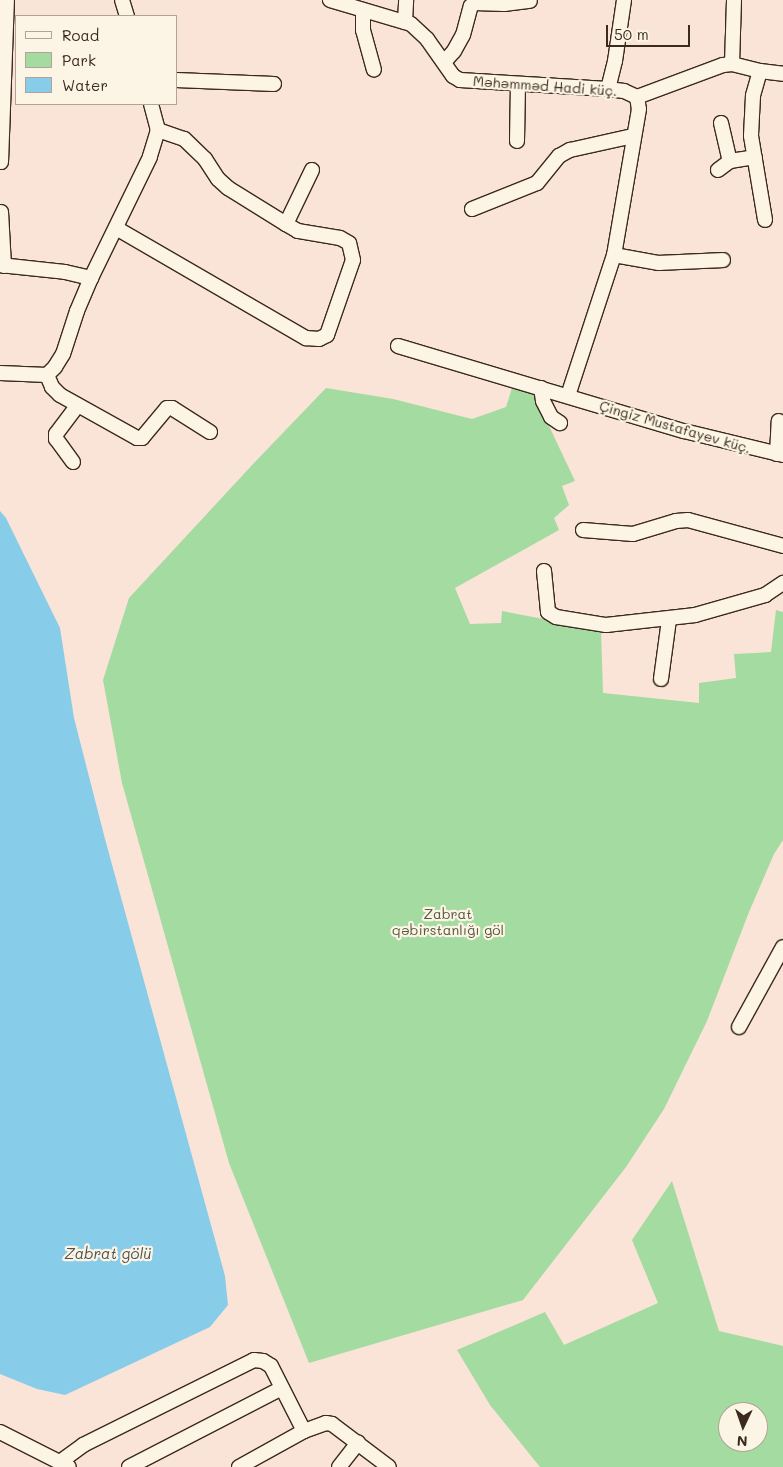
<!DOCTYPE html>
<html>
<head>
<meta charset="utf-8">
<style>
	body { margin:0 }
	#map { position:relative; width:783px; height:1467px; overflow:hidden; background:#fae3d7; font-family:Mali,sans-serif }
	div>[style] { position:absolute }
	.green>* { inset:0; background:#a3dba0 }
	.water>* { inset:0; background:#87cde9 }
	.roads { filter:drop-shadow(1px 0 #3b2a1e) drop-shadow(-1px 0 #3b2a1e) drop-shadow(0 1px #3b2a1e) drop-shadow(0 -1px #3b2a1e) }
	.minor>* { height:14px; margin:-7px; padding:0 7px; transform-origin:7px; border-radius:7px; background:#fcf5e5 }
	span { translate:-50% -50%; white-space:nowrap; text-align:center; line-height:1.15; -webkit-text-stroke:4.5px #fcf5e5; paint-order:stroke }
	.street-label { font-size:14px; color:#3b2a1e }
	.park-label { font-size:14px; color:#55563e }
	.water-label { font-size:15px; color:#4e5351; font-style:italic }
	.legend { position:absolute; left:15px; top:15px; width:162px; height:90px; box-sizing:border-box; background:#fcf5e5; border:1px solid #afa495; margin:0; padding:6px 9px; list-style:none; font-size:15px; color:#3b2a1e }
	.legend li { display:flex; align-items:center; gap:10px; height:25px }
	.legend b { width:25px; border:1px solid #afa495 }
	.north { position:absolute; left:718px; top:1402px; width:50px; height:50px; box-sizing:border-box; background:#fcf5e5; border:1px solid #afa495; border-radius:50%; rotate:183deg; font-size:14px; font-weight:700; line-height:20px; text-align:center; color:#3b2a1e }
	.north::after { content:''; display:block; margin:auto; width:18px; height:22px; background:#3b2a1e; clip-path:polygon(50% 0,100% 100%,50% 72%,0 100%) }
	.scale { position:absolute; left:606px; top:25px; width:84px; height:22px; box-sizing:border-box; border:2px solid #3b2a1e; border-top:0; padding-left:6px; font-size:15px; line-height:18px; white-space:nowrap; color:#3b2a1e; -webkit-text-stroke:4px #fcf5e5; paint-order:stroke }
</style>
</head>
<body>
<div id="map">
	<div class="green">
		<i style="clip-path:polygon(326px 388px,393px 399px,472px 419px,506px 407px,512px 388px,533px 392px,575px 481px,562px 486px,569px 505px,554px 518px,559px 530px,455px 588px,470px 624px,501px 623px,502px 611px,601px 630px,603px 693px,699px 703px,699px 683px,736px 678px,734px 654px,771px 652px,776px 610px,783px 612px,783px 840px,774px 854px,749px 912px,707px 1021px,664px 1109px,626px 1167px,523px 1300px,309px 1363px,229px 1163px,122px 783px,103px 680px,129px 598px,254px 463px)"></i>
		<i style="clip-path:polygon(evenodd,672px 1181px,719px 1331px,783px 1346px,783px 1467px,540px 1467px,490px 1405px,457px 1350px,545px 1312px,564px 1345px,658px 1303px,632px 1240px,672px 1181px,728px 1412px,758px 1412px,758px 1442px,728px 1442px,728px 1412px)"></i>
	</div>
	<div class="water">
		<i style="clip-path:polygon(0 511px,6px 518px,60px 628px,74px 718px,105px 839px,225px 1276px,228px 1305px,210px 1327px,65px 1395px,37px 1389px,0 1374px)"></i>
	</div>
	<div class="roads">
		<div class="minor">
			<i style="left:122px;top:0;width:17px;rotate:73deg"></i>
			<i style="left:330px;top:0;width:84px;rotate:16.5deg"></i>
			<i style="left:411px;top:24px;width:22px;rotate:43deg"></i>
			<i style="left:427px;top:39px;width:45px;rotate:54.9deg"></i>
			<i style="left:453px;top:76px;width:8px;rotate:30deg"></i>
			<i style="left:460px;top:80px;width:148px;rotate:3.5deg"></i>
			<i style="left:608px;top:89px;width:16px;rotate:7deg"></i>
			<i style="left:624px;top:91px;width:14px;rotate:25deg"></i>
			<i style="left:637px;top:97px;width:12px;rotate:81deg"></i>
			<i style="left:639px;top:109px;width:148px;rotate:99.7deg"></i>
			<i style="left:614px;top:255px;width:148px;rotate:108.1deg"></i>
			<i style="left:363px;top:11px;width:19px;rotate:90deg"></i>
			<i style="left:363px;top:30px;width:41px;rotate:74.6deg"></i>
			<i style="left:405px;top:22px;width:22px;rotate:-87deg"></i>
			<i style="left:445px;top:61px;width:13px;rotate:-48deg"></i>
			<i style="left:454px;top:51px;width:18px;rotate:-61deg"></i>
			<i style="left:463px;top:35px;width:30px;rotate:-75deg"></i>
			<i style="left:471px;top:6px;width:5px;rotate:-37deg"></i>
			<i style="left:475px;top:3px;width:29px;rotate:2deg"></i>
			<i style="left:504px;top:4px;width:26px;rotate:-7deg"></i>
			<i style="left:732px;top:64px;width:64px;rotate:-88.2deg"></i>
			<i style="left:760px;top:71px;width:26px;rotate:106deg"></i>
			<i style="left:753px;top:96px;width:40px;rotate:92.9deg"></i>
			<i style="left:751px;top:136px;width:85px;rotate:80.5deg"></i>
			<i style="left:176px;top:80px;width:98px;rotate:2.3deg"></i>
			<i style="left:608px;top:89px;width:29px;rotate:-76deg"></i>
			<i style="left:615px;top:61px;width:62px;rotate:-81.6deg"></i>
			<i style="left:637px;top:97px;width:92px;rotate:-20.4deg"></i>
			<i style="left:723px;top:65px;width:9px;rotate:-6deg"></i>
			<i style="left:732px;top:64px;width:29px;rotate:14deg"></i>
			<i style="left:760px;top:71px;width:23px;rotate:7deg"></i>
			<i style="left:151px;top:104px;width:27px;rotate:75deg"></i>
			<i style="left:158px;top:130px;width:28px;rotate:107deg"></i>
			<i style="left:150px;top:157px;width:135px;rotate:116deg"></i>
			<i style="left:91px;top:278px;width:36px;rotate:113deg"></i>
			<i style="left:77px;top:311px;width:45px;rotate:108deg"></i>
			<i style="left:63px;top:354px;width:15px;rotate:122deg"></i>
			<i style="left:55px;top:367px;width:11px;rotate:135deg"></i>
			<i style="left:47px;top:375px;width:13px;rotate:67deg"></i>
			<i style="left:52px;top:387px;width:11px;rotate:45deg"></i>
			<i style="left:60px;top:395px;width:88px;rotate:29.2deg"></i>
			<i style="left:137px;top:438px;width:5px"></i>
			<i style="left:142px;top:438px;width:39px;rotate:-50deg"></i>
			<i style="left:167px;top:408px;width:5px"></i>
			<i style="left:172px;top:408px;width:45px;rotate:32.3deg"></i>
			<i style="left:721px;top:123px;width:39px;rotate:77deg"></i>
			<i style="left:517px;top:141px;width:56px;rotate:-89deg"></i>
			<i style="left:1px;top:162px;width:162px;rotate:-87.9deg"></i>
			<i style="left:718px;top:170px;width:15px;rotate:-37deg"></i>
			<i style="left:730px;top:161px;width:25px;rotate:-9deg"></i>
			<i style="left:472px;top:209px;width:70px;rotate:-21.8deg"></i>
			<i style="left:537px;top:183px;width:35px;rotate:-51deg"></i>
			<i style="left:559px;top:156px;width:13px;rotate:-29deg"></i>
			<i style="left:570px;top:150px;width:65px;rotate:-12.5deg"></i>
			<i style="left:1px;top:212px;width:54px;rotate:86.8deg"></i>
			<i style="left:286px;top:224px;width:60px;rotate:-64.3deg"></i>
			<i style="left:116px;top:228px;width:220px;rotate:30.1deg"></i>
			<i style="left:306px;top:338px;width:13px;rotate:4deg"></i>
			<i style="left:319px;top:339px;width:9px;rotate:-27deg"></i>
			<i style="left:327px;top:335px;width:79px;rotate:-70.9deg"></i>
			<i style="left:353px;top:260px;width:17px;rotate:-103deg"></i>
			<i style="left:349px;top:243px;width:10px;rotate:-151deg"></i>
			<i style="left:340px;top:238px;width:43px;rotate:-170.5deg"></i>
			<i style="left:298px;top:231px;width:14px;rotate:-150deg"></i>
			<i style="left:286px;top:224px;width:68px;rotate:-148.2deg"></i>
			<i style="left:228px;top:188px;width:13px;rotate:-138deg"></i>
			<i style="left:218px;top:179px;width:24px;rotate:-123deg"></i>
			<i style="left:205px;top:159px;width:29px;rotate:-136deg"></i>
			<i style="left:184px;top:139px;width:28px;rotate:-161deg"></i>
			<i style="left:614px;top:255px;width:46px;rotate:10.1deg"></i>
			<i style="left:659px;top:263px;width:64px;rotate:-2.7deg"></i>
			<i style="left:0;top:265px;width:65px;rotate:6.1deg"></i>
			<i style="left:65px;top:272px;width:27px;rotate:13deg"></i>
			<i style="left:398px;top:346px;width:298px;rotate:16.6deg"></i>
			<i style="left:684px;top:431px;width:102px;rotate:13.6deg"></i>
			<i style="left:0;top:373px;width:47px;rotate:2.4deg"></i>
			<i style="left:541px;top:388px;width:13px;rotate:81deg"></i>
			<i style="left:543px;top:401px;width:18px;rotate:63deg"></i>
			<i style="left:551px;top:417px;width:11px;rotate:34deg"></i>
			<i style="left:777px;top:454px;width:33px;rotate:-87deg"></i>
			<i style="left:73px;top:462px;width:29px;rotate:-126deg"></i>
			<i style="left:56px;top:439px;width:5px;rotate:-90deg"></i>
			<i style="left:56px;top:434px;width:36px;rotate:-53deg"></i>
			<i style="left:583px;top:530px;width:50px;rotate:4.6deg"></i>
			<i style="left:633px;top:534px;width:45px;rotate:-16.8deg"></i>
			<i style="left:676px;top:521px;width:12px;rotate:-5deg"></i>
			<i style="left:688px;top:520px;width:98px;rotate:15.3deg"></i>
			<i style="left:544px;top:571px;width:41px;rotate:84.4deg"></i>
			<i style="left:548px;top:612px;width:9px;rotate:32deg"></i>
			<i style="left:556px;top:617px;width:51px;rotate:9.1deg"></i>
			<i style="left:606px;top:625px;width:90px;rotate:-6.4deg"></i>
			<i style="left:695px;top:615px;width:73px;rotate:-15.9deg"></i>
			<i style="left:765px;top:595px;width:22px;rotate:-34deg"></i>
			<i style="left:661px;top:679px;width:60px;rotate:-82.3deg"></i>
			<i style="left:739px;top:1027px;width:91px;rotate:-61.2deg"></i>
			<i style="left:0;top:1432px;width:77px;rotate:26.9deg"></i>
			<i style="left:60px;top:1462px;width:29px;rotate:-36deg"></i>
			<i style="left:83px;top:1445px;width:191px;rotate:-26.4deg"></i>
			<i style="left:254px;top:1360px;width:9px;rotate:6deg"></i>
			<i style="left:263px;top:1361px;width:9px;rotate:32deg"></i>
			<i style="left:271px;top:1366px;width:73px;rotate:63.1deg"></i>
			<i style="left:129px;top:1467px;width:172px;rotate:-27.3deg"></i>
			<i style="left:239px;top:1467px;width:74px;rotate:-29deg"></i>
			<i style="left:304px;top:1431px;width:23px;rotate:-20deg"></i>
			<i style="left:326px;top:1423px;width:6px;rotate:9deg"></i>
			<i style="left:332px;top:1424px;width:71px;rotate:37deg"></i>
			<i style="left:339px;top:1467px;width:31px;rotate:-52deg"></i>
		</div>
	</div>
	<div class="street-label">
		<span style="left:545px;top:86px;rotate:4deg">Məhəmməd Hadi küç.</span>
		<span style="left:675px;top:427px;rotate:16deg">Çingiz Mustafayev küç.</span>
	</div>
	<div class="park-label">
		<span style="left:448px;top:922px">Zabrat<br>qəbirstanlığı göl</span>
	</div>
	<div class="water-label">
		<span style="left:108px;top:1254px">Zabrat gölü</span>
	</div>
	<ul class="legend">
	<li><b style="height:6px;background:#fcf5e5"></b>Road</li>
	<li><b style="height:14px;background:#a3dba0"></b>Park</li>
	<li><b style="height:14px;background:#87cde9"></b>Water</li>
	</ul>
	<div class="north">N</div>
	<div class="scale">50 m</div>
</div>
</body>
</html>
